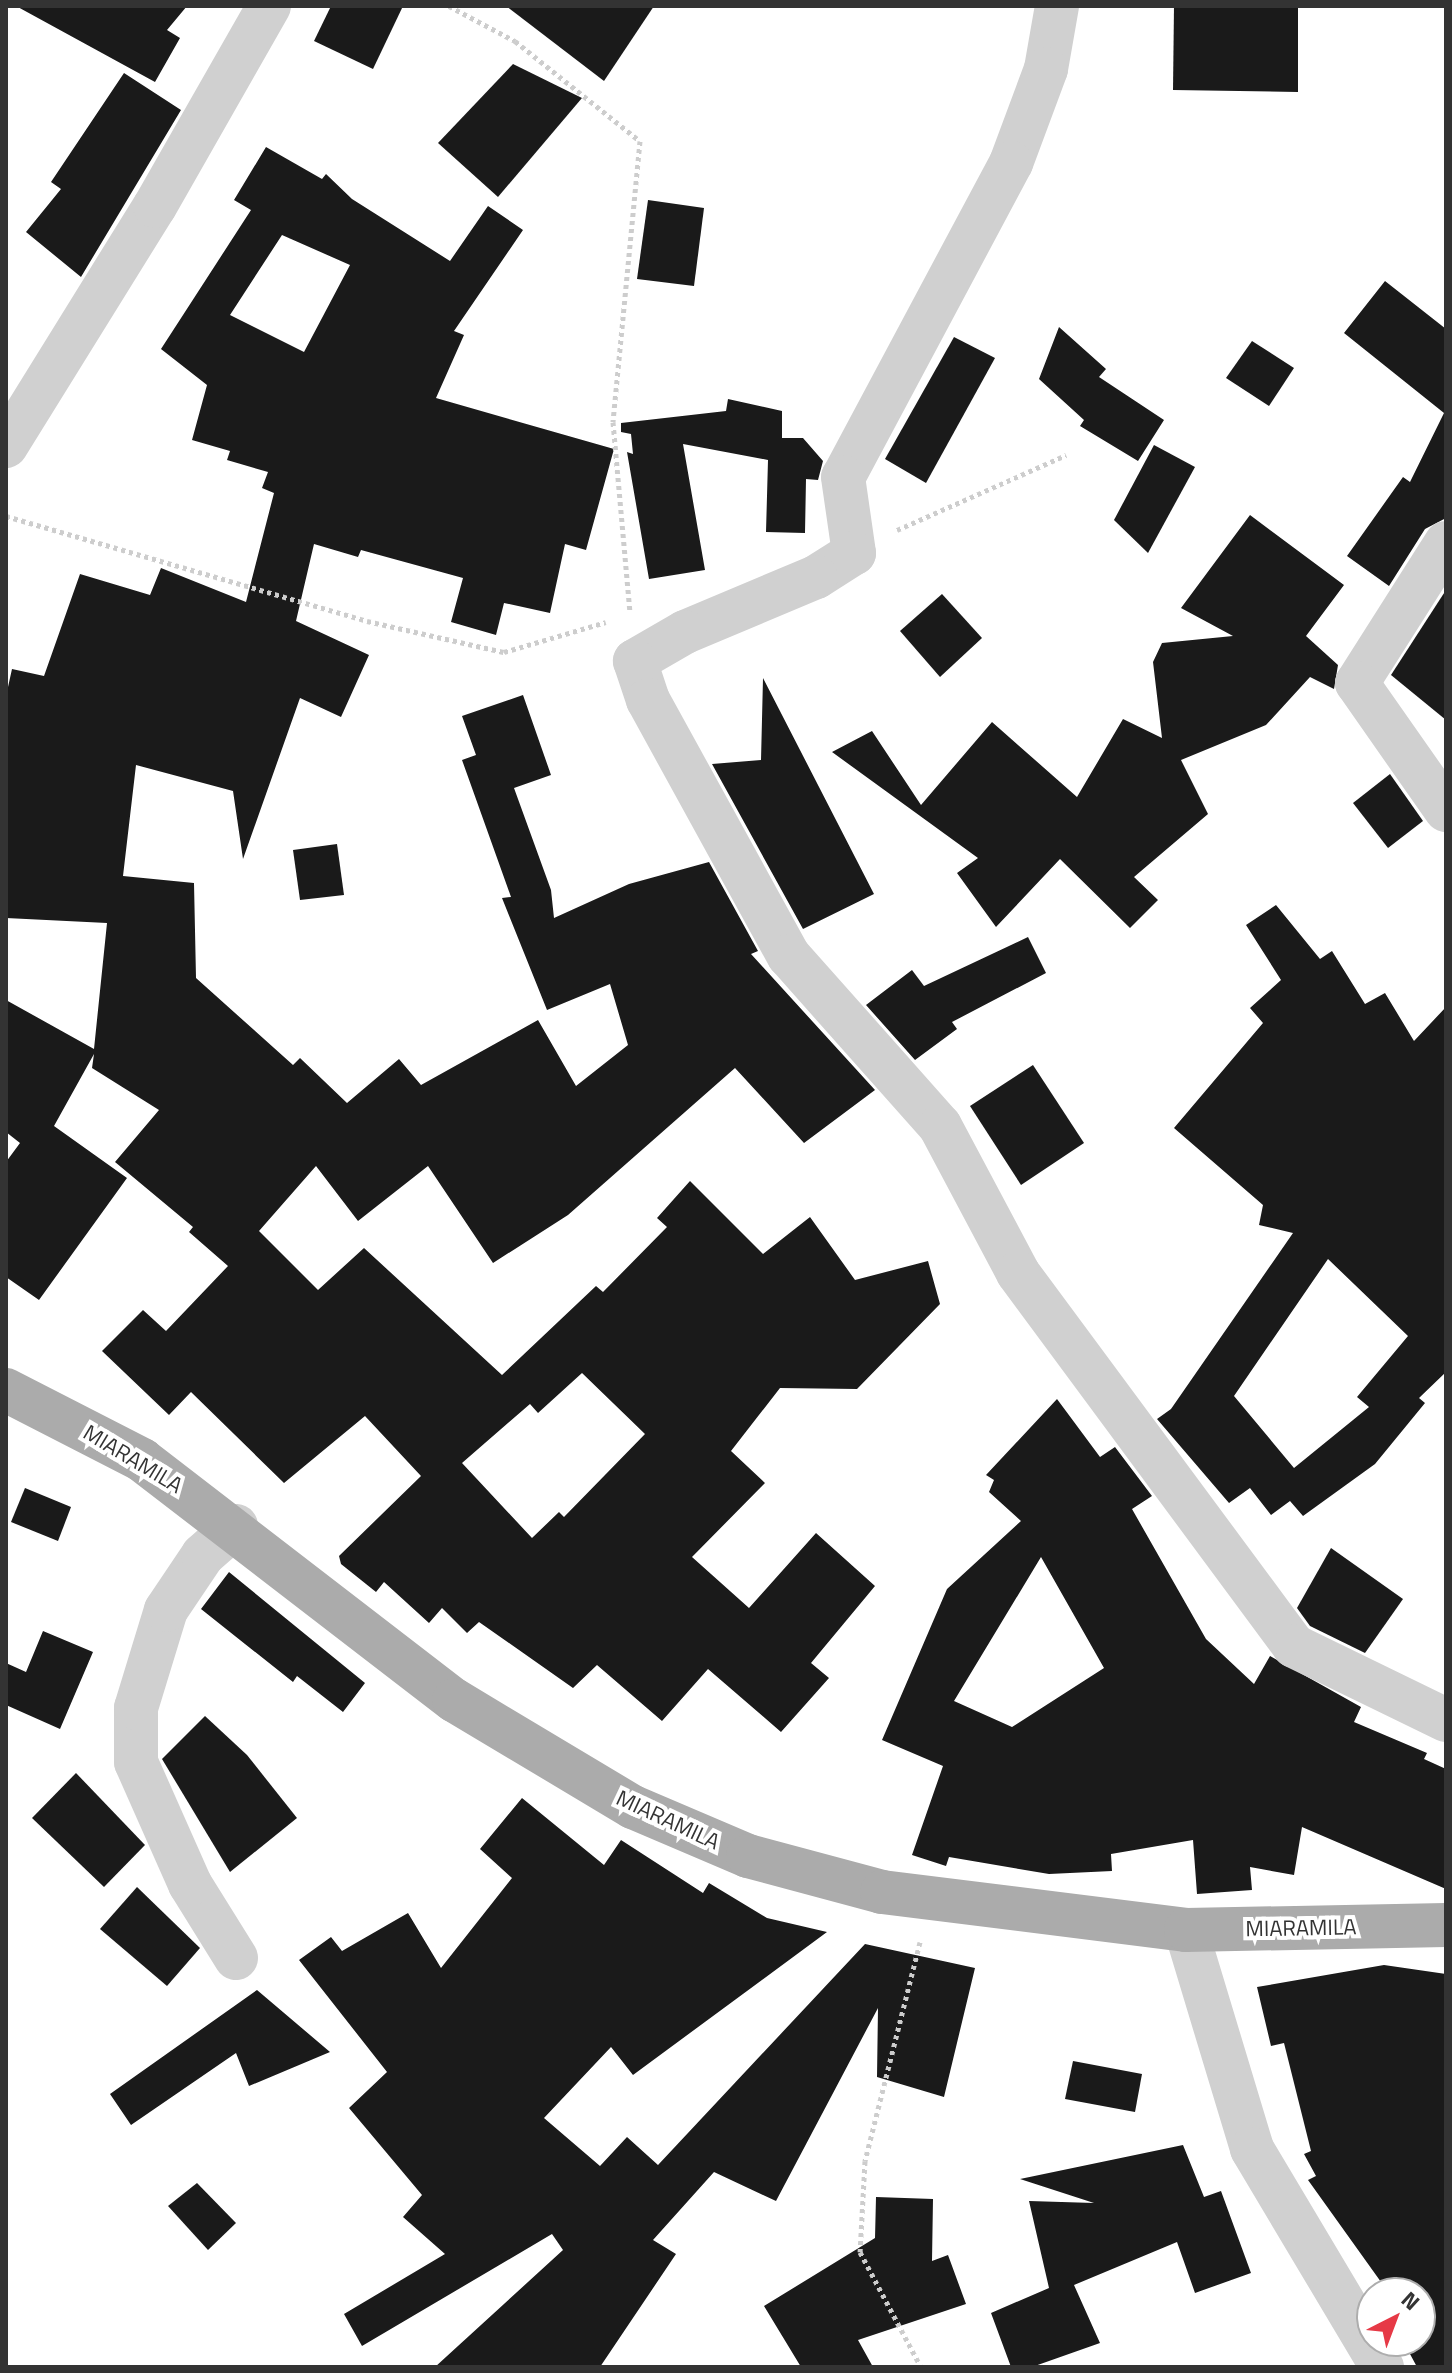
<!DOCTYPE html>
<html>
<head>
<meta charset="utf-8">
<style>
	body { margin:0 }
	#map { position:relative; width:1452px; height:2373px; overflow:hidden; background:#fff; font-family:"Titillium Web",sans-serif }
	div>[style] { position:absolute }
	.building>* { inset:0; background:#1a1a1a }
	.path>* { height:5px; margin-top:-2.5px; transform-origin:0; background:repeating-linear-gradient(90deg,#cdcdcd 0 4px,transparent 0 8px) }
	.minor>* { height:44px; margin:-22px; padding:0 22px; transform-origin:22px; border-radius:22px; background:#d0d0d0 }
	.major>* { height:44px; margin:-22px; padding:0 22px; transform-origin:22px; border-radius:22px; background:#ababab }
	span { translate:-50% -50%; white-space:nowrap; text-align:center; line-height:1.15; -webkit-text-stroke:8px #fff; paint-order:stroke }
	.street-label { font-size:22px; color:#333 }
	.frame { position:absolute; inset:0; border:8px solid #333; pointer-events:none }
	.north { position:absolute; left:1356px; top:2277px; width:80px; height:80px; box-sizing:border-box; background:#fff; border:2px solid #adadad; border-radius:50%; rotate:42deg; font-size:22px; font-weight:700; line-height:32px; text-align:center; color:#333 }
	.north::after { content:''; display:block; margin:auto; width:28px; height:36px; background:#e63946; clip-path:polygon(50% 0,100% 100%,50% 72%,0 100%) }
</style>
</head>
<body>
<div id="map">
	<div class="building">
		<i style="clip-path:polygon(16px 6px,187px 6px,167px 30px,180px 38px,155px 82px)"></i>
		<i style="clip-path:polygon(331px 6px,403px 6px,373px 69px,314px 41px)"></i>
		<i style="clip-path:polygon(506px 6px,654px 6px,604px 81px)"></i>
		<i style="clip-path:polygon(1174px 6px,1298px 6px,1298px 92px,1173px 90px)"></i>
		<i style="clip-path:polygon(513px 64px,582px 98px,498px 197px,438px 143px)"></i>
		<i style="clip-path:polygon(124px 73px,181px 110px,81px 277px,26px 232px,61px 189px,51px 182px)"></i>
		<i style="clip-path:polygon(evenodd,266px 147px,322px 179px,326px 174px,352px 199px,450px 261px,488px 206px,523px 230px,454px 331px,464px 335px,436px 398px,614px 449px,586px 550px,565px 544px,550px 613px,504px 603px,496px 635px,451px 622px,463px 578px,361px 550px,358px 557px,314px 544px,296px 621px,369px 655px,341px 717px,300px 698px,243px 859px,233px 791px,136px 765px,123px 876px,194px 883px,196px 978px,293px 1065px,300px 1058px,347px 1103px,399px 1059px,421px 1085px,538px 1020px,576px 1086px,628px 1045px,610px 984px,547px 1010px,502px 898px,511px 897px,462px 760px,476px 755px,462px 716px,523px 695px,551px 775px,514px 788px,551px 890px,554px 918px,629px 884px,709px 862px,758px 951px,751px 954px,875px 1090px,804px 1143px,735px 1068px,568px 1215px,493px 1263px,428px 1166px,358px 1221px,316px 1166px,259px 1231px,318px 1290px,364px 1248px,502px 1375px,596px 1286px,603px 1292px,667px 1227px,657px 1218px,690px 1181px,763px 1254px,810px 1217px,855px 1280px,928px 1261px,940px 1304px,857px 1389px,780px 1388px,731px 1451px,765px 1483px,692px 1557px,749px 1608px,816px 1533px,875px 1586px,811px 1663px,829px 1678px,781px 1732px,708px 1669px,662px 1721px,597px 1665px,573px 1688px,479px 1622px,467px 1633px,442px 1608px,429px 1623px,384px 1582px,376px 1592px,341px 1564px,339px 1556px,421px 1476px,365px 1416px,284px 1483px,191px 1392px,169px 1415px,102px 1351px,143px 1310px,166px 1331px,228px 1266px,189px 1232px,193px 1227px,115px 1162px,159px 1110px,92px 1068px,94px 1054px,54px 1126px,127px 1178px,39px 1300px,6px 1277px,6px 1162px,20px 1143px,6px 1132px,6px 1000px,94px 1049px,107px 923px,6px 918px,6px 696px,12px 669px,44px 676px,80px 574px,150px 595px,161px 568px,246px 602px,274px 493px,262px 488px,268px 472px,227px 460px,230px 451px,192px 440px,207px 385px,161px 349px,251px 210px,234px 200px,266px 147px,282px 235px,350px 265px,304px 352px,230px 315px,282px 235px,266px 147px,582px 1373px,645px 1434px,564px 1517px,559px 1512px,532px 1538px,462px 1463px,530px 1404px,538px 1413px,582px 1373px)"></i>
		<i style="clip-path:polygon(648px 200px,704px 208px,694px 286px,637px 279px)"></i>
		<i style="clip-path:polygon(1385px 281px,1446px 329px,1446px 518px,1425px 529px,1389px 586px,1347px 556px,1403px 477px,1410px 482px,1444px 413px,1344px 333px)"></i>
		<i style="clip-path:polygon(1059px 327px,1106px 369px,1099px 377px,1164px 420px,1138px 461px,1080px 426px,1084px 420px,1039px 379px)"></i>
		<i style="clip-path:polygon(954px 337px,995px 358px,926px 483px,885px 459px)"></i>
		<i style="clip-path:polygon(1252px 341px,1294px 368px,1269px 406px,1226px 378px)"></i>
		<i style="clip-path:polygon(728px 399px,782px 411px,782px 438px,803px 438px,823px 461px,818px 480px,806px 479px,805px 533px,766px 532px,768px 460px,683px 444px,705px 570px,649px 579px,627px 452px,633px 454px,631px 434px,621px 432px,621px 423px,726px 411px)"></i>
		<i style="clip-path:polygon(1154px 445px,1195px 467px,1148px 553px,1114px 520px)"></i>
		<i style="clip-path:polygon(1250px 515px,1344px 585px,1306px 636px,1338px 665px,1334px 689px,1310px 677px,1266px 725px,1181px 760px,1208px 814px,1134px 877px,1158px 900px,1130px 928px,1060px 859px,996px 927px,957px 873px,978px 858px,832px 752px,872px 731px,921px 805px,992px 722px,1077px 797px,1123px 719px,1162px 738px,1153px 662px,1162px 643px,1233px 636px,1181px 608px)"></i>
		<i style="clip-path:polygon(1446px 590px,1446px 720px,1391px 675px)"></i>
		<i style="clip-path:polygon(942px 594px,982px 638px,940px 677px,900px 631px)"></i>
		<i style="clip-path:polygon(763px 678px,874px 894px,803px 929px,712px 764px,761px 760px)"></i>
		<i style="clip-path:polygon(1390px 774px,1423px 821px,1388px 848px,1353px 803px)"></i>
		<i style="clip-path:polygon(337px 844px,344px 895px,300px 900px,293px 850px)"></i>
		<i style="clip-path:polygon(evenodd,1276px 905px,1320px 959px,1332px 951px,1365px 1004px,1385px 993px,1414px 1041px,1446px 1007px,1446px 1372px,1419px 1398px,1425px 1403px,1375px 1464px,1303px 1516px,1290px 1501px,1271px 1515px,1250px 1488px,1229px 1503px,1157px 1419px,1171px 1409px,1293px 1233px,1259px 1225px,1263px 1205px,1174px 1128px,1263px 1023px,1250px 1008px,1281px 980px,1246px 925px,1276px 905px,1328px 1259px,1408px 1336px,1357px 1397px,1369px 1407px,1294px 1468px,1234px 1396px,1328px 1259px)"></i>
		<i style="clip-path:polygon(1028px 937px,1046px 973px,952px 1022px,957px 1029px,915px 1060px,866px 1005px,912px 970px,924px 986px)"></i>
		<i style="clip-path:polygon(1033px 1065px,1084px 1143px,1021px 1185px,970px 1106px)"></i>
		<i style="clip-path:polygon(evenodd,1057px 1399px,1100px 1457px,1115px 1447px,1152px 1496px,1132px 1509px,1206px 1639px,1254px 1684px,1270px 1656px,1361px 1707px,1354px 1722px,1427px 1753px,1424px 1759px,1446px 1769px,1446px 1889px,1302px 1827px,1294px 1875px,1250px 1867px,1252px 1890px,1197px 1894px,1193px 1840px,1111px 1854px,1112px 1871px,1049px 1874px,949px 1857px,946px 1866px,912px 1855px,943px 1766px,882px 1740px,947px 1589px,1021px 1521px,989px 1492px,994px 1480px,986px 1475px,1057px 1399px,1041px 1557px,1104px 1668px,1012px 1727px,954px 1701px,1041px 1557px)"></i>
		<i style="clip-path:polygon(25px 1488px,71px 1507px,58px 1541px,11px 1522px)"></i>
		<i style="clip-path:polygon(1331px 1548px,1403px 1599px,1365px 1653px,1310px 1626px,1297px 1608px)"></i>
		<i style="clip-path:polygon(229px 1572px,365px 1683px,343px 1712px,297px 1676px,293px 1682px,201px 1609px)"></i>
		<i style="clip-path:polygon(43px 1631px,93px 1652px,60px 1729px,6px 1705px,6px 1663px,26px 1672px)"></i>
		<i style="clip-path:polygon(205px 1716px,247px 1755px,297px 1818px,230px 1872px,162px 1759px)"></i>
		<i style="clip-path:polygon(76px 1773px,145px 1845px,104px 1887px,32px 1818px)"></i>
		<i style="clip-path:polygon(522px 1798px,604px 1865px,621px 1840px,703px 1893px,709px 1883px,767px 1918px,827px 1932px,633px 2075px,611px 2047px,544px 2118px,600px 2166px,627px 2137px,658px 2165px,865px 1944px,975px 1968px,944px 2097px,877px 2077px,878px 2008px,776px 2201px,714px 2172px,653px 2240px,676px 2254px,600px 2367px,435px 2367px,563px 2250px,552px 2234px,362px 2346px,344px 2314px,445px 2254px,403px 2217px,422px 2195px,349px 2108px,387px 2072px,299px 1960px,331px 1937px,342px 1951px,408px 1913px,441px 1968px,512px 1878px,480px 1849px)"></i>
		<i style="clip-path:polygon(137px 1887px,200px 1948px,167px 1986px,100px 1929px)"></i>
		<i style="clip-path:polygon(1384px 1965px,1446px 1974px,1446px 2367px,1417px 2367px,1403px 2341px,1420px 2341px,1420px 2293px,1380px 2293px,1386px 2289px,1308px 2180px,1316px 2176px,1304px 2154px,1311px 2151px,1284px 2043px,1271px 2046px,1257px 1987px)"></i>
		<i style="clip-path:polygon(257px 1990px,330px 2052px,249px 2086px,236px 2053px,131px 2125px,110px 2094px)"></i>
		<i style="clip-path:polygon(1073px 2061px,1142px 2074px,1135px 2112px,1065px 2099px)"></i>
		<i style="clip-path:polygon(1183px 2145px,1204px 2197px,1221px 2191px,1251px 2273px,1195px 2293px,1177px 2242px,1074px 2285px,1100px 2343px,1032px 2367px,1011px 2367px,991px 2313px,1049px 2288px,1029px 2201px,1094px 2203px,1020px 2179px)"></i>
		<i style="clip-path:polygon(197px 2183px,236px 2223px,208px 2250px,168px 2206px)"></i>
		<i style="clip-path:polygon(876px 2197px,933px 2199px,932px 2261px,948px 2255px,966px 2304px,858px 2340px,873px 2367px,801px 2367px,764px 2306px,875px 2238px)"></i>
	</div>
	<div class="path">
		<i style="left:449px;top:6px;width:75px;rotate:27.9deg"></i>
		<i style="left:515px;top:41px;width:160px;rotate:38.7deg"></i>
		<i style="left:640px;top:141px;width:282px;rotate:95.5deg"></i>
		<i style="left:613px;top:422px;width:191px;rotate:84.9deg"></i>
		<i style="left:6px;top:516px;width:376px;rotate:16.2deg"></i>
		<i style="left:367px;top:621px;width:140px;rotate:12.8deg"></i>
		<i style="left:504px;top:652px;width:106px;rotate:-16.4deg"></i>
		<i style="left:897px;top:530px;width:185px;rotate:-23.9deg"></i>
		<i style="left:920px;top:1942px;width:226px;rotate:104.1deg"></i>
		<i style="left:865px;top:2161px;width:91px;rotate:93.1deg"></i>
		<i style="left:860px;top:2252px;width:130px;rotate:62.1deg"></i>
	</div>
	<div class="minor">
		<i style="left:1057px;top:6px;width:64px;rotate:99.9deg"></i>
		<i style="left:1046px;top:69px;width:100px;rotate:110.4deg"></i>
		<i style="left:1011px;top:163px;width:356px;rotate:118.1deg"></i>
		<i style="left:843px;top:477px;width:77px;rotate:81.8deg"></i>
		<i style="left:854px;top:553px;width:45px;rotate:147.7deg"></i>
		<i style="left:816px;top:577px;width:142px;rotate:157.2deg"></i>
		<i style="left:685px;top:632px;width:58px;rotate:149.9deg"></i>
		<i style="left:635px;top:661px;width:41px;rotate:71.6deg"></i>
		<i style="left:648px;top:700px;width:292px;rotate:61.2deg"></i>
		<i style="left:789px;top:956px;width:227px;rotate:48.4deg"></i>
		<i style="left:940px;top:1126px;width:166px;rotate:62deg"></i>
		<i style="left:1018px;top:1273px;width:464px;rotate:53.5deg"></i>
		<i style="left:1294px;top:1646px;width:169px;rotate:26deg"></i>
		<i style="left:6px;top:446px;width:282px;rotate:-58.2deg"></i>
		<i style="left:155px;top:206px;width:230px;rotate:-60.3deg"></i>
		<i style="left:1446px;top:543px;width:166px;rotate:122.4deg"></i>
		<i style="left:1357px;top:683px;width:155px;rotate:55deg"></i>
		<i style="left:1186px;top:1930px;width:229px;rotate:73.2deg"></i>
		<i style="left:1252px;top:2149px;width:254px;rotate:59.2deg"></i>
		<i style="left:236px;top:1958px;width:87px;rotate:-121.9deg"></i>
		<i style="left:190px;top:1884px;width:133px;rotate:-113.9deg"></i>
		<i style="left:136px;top:1762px;width:54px;rotate:-90deg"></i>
		<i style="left:136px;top:1708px;width:102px;rotate:-73deg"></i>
		<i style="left:166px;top:1610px;width:66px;rotate:-56.1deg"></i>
		<i style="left:203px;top:1555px;width:44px;rotate:-41.3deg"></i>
	</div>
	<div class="major">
		<i style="left:6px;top:1390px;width:153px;rotate:27.2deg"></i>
		<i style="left:142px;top:1460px;width:394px;rotate:37.6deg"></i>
		<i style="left:454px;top:1700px;width:209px;rotate:30.9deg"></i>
		<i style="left:633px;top:1807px;width:125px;rotate:23.1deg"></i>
		<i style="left:748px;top:1856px;width:139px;rotate:15deg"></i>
		<i style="left:882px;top:1892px;width:306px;rotate:7.1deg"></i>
		<i style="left:1186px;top:1930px;width:260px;rotate:-1.1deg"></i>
	</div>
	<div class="street-label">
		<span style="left:133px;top:1459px;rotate:31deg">MIARAMILA</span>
		<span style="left:668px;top:1820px;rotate:25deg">MIARAMILA</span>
		<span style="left:1301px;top:1928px;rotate:-1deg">MIARAMILA</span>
	</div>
	<div class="frame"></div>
	<div class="north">N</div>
</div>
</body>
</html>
